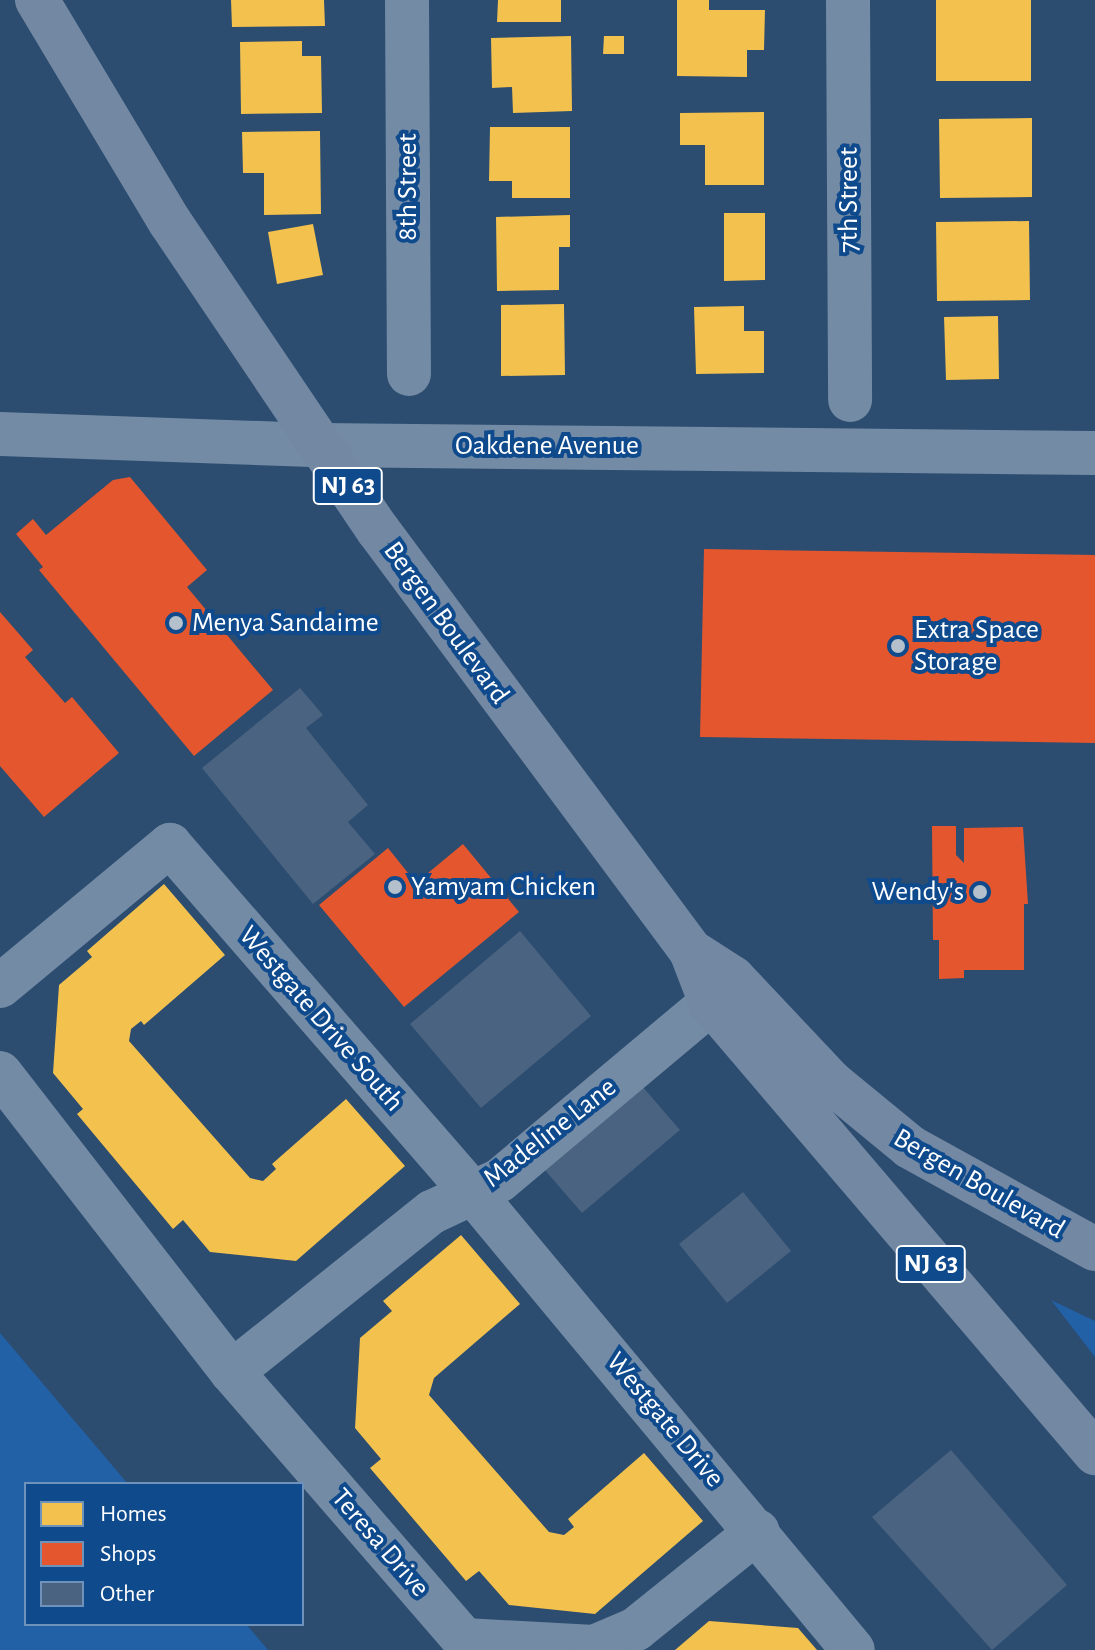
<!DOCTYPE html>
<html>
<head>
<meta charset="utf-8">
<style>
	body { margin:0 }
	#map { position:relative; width:1095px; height:1650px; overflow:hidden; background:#2c4c70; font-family:"Alegreya Sans",sans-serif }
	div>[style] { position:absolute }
	.green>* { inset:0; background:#2261a5 }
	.homes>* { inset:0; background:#f2c14e }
	.shops>* { inset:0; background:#e4572e }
	.building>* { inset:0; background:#496380 }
	.minor>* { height:44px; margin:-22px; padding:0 22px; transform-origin:22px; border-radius:22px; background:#738ba5 }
	.major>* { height:44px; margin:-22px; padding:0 22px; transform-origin:22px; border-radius:22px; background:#7288a3 }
	.dots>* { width:22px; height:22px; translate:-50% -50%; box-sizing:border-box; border:4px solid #0f4a8d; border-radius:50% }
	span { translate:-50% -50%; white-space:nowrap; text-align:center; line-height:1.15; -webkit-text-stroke:8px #0f4a8d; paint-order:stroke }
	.shield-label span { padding:2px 6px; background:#0f4a8d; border:2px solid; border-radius:6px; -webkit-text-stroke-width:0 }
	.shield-label { font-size:26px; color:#fff; font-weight:700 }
	.street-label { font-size:28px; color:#fff }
	.poi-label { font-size:28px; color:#fff }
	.left { translate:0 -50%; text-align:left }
	.right { translate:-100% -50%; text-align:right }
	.legend { position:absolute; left:24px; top:1482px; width:280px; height:144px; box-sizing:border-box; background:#0f4a8d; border:2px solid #6f92bb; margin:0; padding:10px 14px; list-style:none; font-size:24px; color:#fff }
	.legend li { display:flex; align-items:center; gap:16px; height:40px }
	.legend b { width:40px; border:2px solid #6f92bb }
</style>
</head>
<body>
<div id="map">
	<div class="green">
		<i style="clip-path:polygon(1051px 1300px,1095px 1321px,1095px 1357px)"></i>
		<i style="clip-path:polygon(0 1333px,128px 1484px,26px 1484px,26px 1624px,246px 1624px,268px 1650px,0 1650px)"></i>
	</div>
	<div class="homes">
		<i style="clip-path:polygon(231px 0,324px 0,325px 26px,232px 27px)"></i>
		<i style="clip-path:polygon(498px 0,561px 0,561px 22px,497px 22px)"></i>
		<i style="clip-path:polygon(677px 0,709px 0,709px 10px,765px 10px,764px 50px,747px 50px,747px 77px,677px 76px)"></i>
		<i style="clip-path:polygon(936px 0,1031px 0,1031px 81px,936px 81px)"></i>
		<i style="clip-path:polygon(571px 36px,572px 111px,513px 113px,512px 87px,492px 88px,491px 38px)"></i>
		<i style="clip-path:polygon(604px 36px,624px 36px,624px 54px,603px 54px)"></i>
		<i style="clip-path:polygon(302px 41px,302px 56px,321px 56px,322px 113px,241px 114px,240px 42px)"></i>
		<i style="clip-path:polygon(764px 112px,764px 185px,705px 185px,705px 145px,680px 145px,680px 113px)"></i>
		<i style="clip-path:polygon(1032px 118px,1032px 197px,940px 198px,939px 119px)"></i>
		<i style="clip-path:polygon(490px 127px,570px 127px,570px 198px,512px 198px,512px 181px,489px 181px)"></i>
		<i style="clip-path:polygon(320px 131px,321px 214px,264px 215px,264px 173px,243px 173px,242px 132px)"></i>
		<i style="clip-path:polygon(724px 213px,765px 213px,765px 280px,724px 281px)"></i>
		<i style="clip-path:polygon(570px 215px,570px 247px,559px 247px,559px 290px,497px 291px,496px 217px)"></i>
		<i style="clip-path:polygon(1029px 221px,1030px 300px,937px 301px,936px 222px)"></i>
		<i style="clip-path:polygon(313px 224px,323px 275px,277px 284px,268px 232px)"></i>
		<i style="clip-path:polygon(564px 304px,565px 375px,501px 376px,501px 305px)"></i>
		<i style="clip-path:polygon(744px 306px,744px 331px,764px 331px,764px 373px,696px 374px,694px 307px)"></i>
		<i style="clip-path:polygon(998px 316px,999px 379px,946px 380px,944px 317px)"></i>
		<i style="clip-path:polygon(164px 884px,225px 955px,144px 1025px,141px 1021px,131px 1029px,129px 1041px,250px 1178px,263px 1181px,276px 1169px,272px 1164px,346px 1099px,405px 1166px,296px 1261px,210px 1252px,183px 1220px,173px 1229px,77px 1114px,83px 1109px,53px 1073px,59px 985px,92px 957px,87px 951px)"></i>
		<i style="clip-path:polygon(461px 1235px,520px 1304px,434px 1378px,429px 1395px,549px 1532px,564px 1535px,574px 1527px,568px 1519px,644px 1453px,703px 1521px,595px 1614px,509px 1605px,479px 1571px,466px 1581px,370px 1468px,381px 1459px,355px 1428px,360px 1338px,392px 1311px,383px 1301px)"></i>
		<i style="clip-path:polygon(709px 1621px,798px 1628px,817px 1650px,675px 1650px)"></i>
	</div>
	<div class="shops">
		<i style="clip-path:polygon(130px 477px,207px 570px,187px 587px,273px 690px,194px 756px,39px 570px,43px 567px,16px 534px,33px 519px,46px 535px,113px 480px)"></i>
		<i style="clip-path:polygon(704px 549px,1095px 555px,1095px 743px,700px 737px)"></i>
		<i style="clip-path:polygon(0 612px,33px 650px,25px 657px,65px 703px,72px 697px,119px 753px,44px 817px,0 766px)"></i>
		<i style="clip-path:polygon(932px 826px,956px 826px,956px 855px,964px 863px,964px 828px,1023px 827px,1028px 904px,1024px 904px,1024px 970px,964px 970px,964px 978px,939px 979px,939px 940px,933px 940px)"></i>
		<i style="clip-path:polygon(463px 844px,519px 912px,404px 1007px,319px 905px,388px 848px,416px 883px)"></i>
	</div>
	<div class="building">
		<i style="clip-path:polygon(300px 688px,323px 715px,306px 728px,368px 805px,348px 822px,375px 854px,313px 904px,202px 768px)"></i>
		<i style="clip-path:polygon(520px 931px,591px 1016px,481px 1108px,410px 1024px)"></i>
		<i style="clip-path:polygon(642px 1086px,680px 1130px,582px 1213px,544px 1169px)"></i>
		<i style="clip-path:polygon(743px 1192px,791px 1251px,727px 1303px,679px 1244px)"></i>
		<i style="clip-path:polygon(951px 1450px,1067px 1585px,992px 1650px,872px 1517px)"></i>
	</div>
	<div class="minor">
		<i style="left:407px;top:0;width:374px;rotate:89.7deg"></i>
		<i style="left:848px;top:0;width:400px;rotate:89.7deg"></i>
		<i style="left:0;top:434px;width:320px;rotate:2deg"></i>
		<i style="left:320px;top:445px;width:775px;rotate:0.59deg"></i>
		<i style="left:0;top:986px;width:221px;rotate:-39.7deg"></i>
		<i style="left:170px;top:845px;width:461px;rotate:49deg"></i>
		<i style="left:473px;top:1193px;width:594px;rotate:50.26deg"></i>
		<i style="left:0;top:1073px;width:378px;rotate:52.2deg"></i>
		<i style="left:232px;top:1372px;width:354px;rotate:49.1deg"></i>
		<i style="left:464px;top:1640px;width:130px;rotate:3.1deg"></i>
		<i style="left:594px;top:1647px;width:46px;rotate:-23.2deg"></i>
		<i style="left:636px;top:1629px;width:156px;rotate:-38.8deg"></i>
		<i style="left:232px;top:1372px;width:256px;rotate:-38.7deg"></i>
		<i style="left:432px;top:1212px;width:75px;rotate:-25.2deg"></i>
		<i style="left:500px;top:1180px;width:275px;rotate:-40deg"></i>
	</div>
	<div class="major">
		<i style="left:37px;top:0;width:259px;rotate:59.1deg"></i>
		<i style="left:170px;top:222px;width:372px;rotate:56deg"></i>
		<i style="left:378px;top:530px;width:525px;rotate:53.37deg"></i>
		<i style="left:691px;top:951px;width:56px;rotate:69deg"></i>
		<i style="left:711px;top:1003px;width:592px;rotate:49.52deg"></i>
		<i style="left:691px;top:951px;width:50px;rotate:32.7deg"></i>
		<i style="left:733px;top:978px;width:143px;rotate:46.7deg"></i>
		<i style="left:831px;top:1082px;width:102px;rotate:39.4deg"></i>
		<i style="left:910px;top:1147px;width:211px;rotate:28.9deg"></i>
	</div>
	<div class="dots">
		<i style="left:176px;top:623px;background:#b5c0cd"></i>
		<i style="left:898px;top:646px;background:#b5c0cd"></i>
		<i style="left:395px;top:887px;background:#b5c0cd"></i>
		<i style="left:980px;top:892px;background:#b5c0cd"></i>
	</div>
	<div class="shield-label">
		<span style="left:348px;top:486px">NJ 63</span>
		<span style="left:931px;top:1264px">NJ 63</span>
	</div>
	<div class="street-label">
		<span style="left:408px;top:187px;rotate:-90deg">8th Street</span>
		<span style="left:849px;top:200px;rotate:-90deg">7th Street</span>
		<span style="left:547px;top:446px">Oakdene Avenue</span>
		<span style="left:446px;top:623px;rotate:54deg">Bergen Boulevard</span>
		<span style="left:321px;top:1019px;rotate:49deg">Westgate Drive South</span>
		<span style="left:550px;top:1133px;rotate:-38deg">Madeline Lane</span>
		<span style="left:979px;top:1184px;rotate:30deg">Bergen Boulevard</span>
		<span style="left:665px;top:1420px;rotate:50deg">Westgate Drive</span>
		<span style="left:380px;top:1543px;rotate:49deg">Teresa Drive</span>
	</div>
	<div class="poi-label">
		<span class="left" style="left:192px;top:623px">Menya Sandaime</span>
		<span class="left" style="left:914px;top:646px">Extra Space<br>Storage</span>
		<span class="left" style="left:411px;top:887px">Yamyam Chicken</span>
		<span class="right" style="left:964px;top:892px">Wendy's</span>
	</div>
	<ul class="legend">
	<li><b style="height:22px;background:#f2c14e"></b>Homes</li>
	<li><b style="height:22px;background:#e4572e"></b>Shops</li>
	<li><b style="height:22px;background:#496380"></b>Other</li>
	</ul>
</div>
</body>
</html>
